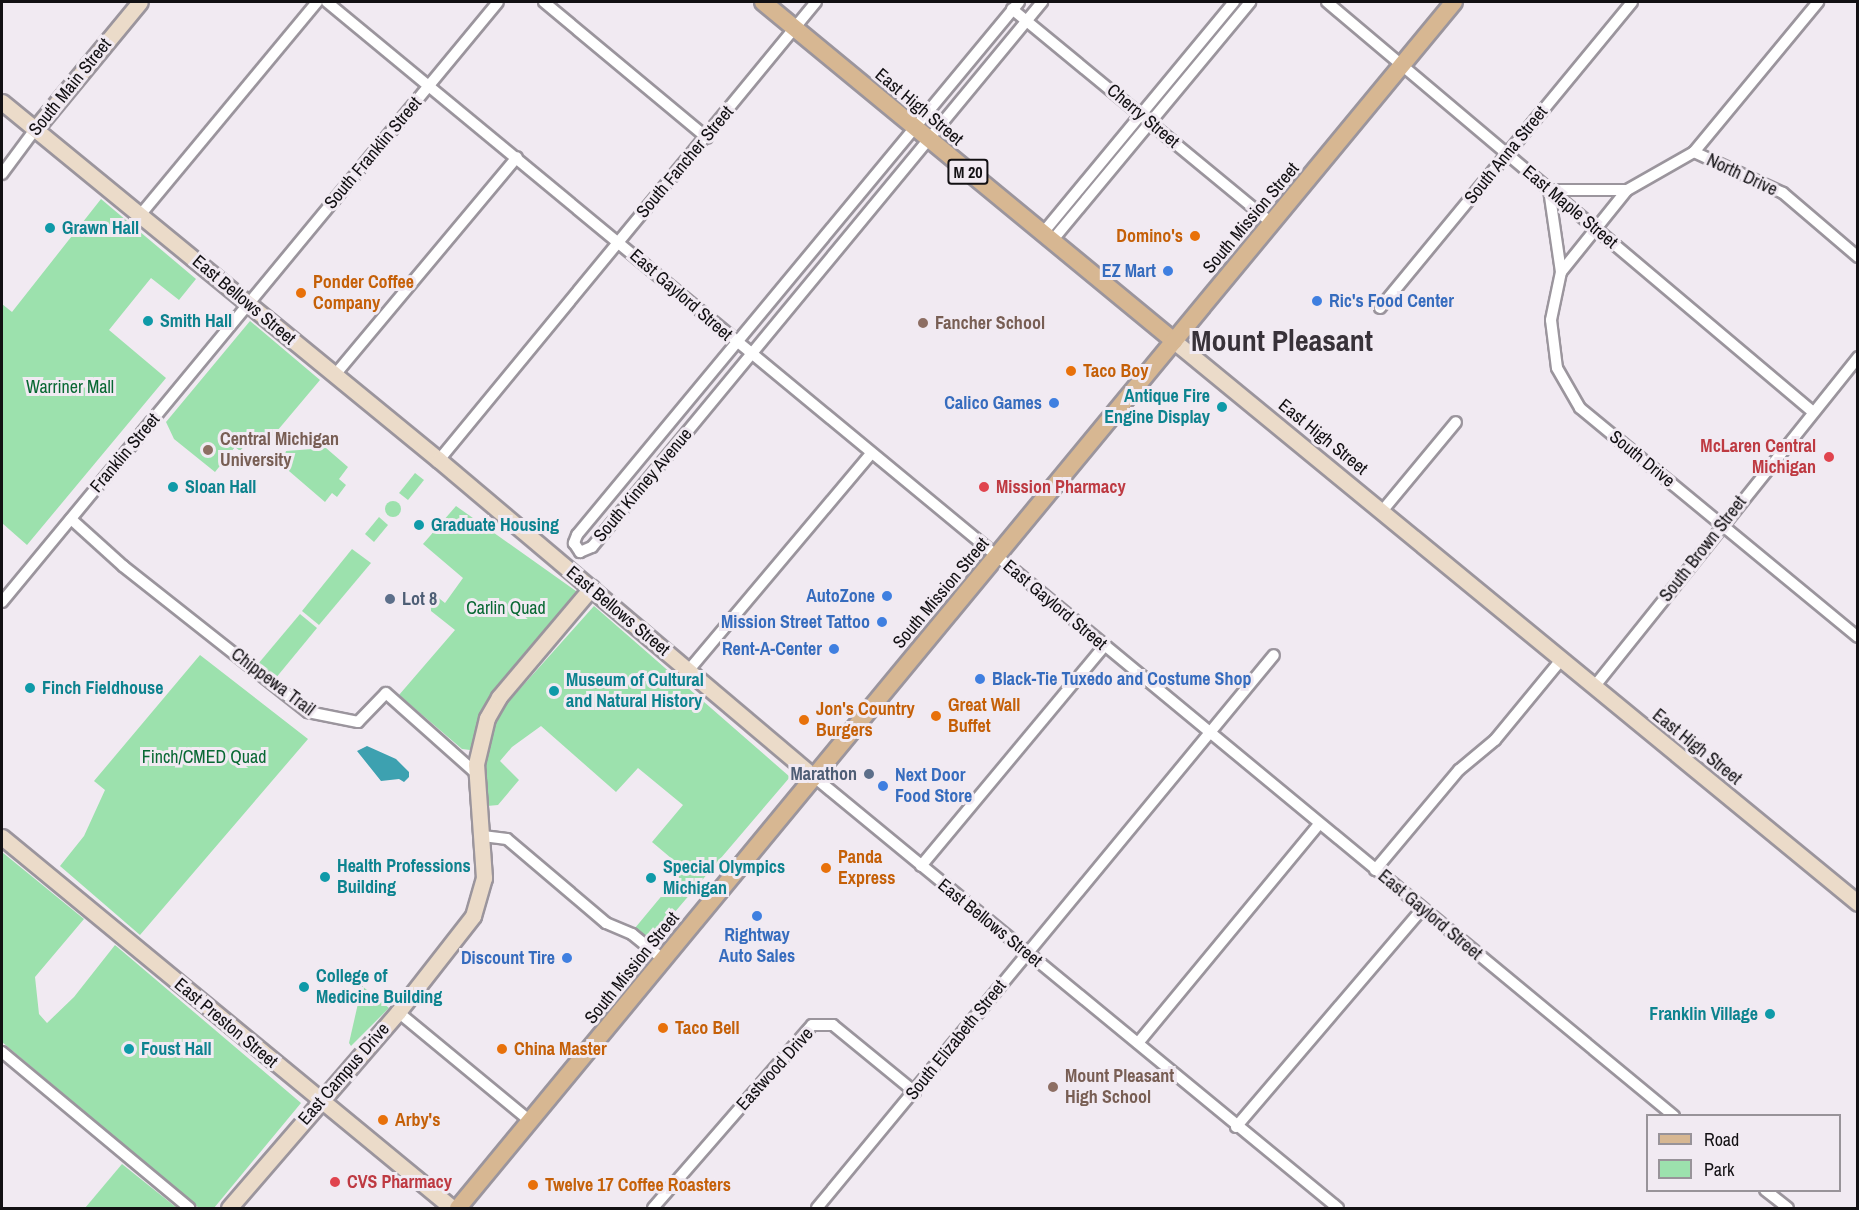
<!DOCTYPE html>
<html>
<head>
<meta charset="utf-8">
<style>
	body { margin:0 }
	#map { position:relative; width:1859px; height:1210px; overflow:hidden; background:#f1eaf2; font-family:"Archivo Narrow",sans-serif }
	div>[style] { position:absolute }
	.green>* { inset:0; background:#9ce1ad }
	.round { border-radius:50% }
	.water>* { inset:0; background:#3da1b0 }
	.roads { filter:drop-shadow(2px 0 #9b959d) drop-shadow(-2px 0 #9b959d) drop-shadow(0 2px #9b959d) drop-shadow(0 -2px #9b959d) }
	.street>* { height:10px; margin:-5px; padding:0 5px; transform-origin:5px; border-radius:5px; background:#fff }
	.secondary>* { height:15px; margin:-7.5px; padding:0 7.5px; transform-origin:7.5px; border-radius:7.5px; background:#ebdbc9 }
	.primary>* { height:16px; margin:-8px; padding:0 8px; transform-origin:8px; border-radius:8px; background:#d7b792 }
	.dots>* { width:16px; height:16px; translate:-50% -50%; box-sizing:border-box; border:3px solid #f1eaf2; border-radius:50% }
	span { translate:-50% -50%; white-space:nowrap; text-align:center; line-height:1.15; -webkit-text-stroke:6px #f1eaf2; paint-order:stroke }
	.shield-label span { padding:2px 4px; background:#f1eaf2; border:2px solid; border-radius:4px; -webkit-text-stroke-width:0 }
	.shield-label { font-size:16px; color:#121013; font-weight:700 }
	.street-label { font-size:18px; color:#121013 }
	.culture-label { font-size:18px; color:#0d838f; font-weight:700 }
	.left { translate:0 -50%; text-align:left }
	.right { translate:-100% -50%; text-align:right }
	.food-label { font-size:18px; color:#c56008; font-weight:700 }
	.shop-label { font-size:18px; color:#366cbe; font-weight:700 }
	.education-label { font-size:18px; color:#785e54; font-weight:700 }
	.park-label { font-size:18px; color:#086833 }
	.health-label { font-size:18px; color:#be3a42; font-weight:700 }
	.service-label { font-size:18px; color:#4e5e75; font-weight:700 }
	.town-label { font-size:30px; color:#383239; font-weight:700 }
	.frame { position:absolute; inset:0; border:3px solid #121013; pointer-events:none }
	.legend { position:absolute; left:1646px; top:1114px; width:195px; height:78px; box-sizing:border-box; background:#f1eaf2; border:2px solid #989399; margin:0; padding:8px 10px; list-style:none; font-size:18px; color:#121013 }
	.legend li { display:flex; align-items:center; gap:12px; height:30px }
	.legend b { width:30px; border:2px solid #989399 }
</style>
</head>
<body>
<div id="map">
	<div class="green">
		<i style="clip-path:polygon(101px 199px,196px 279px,179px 300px,151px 278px,109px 330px,166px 378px,27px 545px,2px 523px,2px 304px,12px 312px)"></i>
		<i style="clip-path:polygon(250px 321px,320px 380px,272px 437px,246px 444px,240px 451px,235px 447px,215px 472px,174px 439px,166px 422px)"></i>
		<i style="clip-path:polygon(326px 448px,348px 467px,339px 479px,346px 485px,337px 497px,332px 493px,325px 502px,282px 465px,286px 451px)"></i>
		<i style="clip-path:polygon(415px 473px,424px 480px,408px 500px,399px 493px)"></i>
		<i class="round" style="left:385px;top:501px;width:16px;height:16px"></i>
		<i style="clip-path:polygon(456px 506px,583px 596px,506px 689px,470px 750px,462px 749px,399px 695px,455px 630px,431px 611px,430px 591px,445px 603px,463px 578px,423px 544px)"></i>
		<i style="clip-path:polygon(379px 517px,388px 525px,374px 542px,365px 534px)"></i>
		<i style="clip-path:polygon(352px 549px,371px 563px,319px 625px,302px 611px)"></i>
		<i style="clip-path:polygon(594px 606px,790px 777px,651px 940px,635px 928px,684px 869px,652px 842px,683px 805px,638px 768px,616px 792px,541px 726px,512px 747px,500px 761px,519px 780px,498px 805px,487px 806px,481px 768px,486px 762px,494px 718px)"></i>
		<i style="clip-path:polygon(300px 614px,317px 628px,275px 679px,258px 664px)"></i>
		<i style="clip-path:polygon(200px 655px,308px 739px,140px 935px,60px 866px,84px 836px,105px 790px,94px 781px)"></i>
		<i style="clip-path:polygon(2px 852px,84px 919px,35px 977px,39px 1014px,47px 1023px,74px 997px,115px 945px,301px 1103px,214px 1208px,199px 1208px,2px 1042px)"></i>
		<i style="clip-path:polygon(362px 986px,389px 1008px,351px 1046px,349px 1043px)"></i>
		<i style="clip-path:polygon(122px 1164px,177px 1208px,85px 1208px)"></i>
	</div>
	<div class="water">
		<i style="clip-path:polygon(367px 746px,396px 759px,409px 772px,409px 777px,404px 782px,399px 779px,381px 781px,357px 751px)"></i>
	</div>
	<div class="roads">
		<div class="street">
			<i style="left:327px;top:2px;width:1748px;rotate:39.59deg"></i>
			<i style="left:544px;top:2px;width:212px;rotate:39.8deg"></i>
			<i style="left:1019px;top:2px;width:692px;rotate:129.67deg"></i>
			<i style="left:577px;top:535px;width:9px;rotate:111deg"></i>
			<i style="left:574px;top:543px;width:11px;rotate:56deg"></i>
			<i style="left:580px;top:552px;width:13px;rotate:-23deg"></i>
			<i style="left:592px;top:547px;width:707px;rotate:-50.45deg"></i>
			<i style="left:1327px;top:2px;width:636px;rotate:40.15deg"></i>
			<i style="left:1012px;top:9px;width:338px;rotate:39.5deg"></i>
			<i style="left:1694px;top:152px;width:195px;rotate:-50.4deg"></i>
			<i style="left:2px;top:174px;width:57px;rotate:-53.5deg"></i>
			<i style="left:141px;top:214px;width:276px;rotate:-50.3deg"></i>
			<i style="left:1042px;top:234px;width:301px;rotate:-50.4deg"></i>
			<i style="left:1051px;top:242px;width:312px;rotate:-50.3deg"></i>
			<i style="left:1858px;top:257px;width:99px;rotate:-139.5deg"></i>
			<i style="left:1783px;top:193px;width:98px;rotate:-155.3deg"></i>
			<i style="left:1694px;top:152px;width:77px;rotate:150.4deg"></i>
			<i style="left:1627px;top:190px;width:105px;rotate:128.8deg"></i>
			<i style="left:1561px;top:272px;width:49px;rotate:101.8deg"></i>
			<i style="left:1551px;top:320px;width:48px;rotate:82.9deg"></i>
			<i style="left:1557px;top:368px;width:46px;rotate:60.1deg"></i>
			<i style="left:1580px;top:408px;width:360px;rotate:39.5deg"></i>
			<i style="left:1561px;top:272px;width:83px;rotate:-98.3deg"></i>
			<i style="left:1549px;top:190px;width:78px"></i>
			<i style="left:1380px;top:308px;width:396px;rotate:-50.5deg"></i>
			<i style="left:334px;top:376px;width:285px;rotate:-50.1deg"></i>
			<i style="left:439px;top:460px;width:593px;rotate:-50.54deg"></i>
			<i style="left:1383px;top:510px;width:114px;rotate:-50.3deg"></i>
			<i style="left:71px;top:519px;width:70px;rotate:42.1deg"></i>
			<i style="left:123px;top:566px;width:236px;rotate:38.3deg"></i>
			<i style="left:308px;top:712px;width:51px;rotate:11.3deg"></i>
			<i style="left:358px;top:722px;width:40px;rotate:-46deg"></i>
			<i style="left:386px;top:693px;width:122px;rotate:41.7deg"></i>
			<i style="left:2px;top:602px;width:778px;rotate:-50.42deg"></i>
			<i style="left:688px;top:671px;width:284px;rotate:-49.9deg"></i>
			<i style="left:1594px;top:687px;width:423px;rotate:-51.3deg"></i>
			<i style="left:813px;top:776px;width:680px;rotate:39.45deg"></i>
			<i style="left:483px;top:836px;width:24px;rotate:7deg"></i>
			<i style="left:507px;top:839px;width:130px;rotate:40.3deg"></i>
			<i style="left:606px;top:923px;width:28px;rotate:23deg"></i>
			<i style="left:632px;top:934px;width:41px;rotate:39.1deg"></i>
			<i style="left:921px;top:866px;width:286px;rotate:-50.2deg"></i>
			<i style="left:1375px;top:870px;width:131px;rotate:-50deg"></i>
			<i style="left:1459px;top:770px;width:47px;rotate:-39.8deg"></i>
			<i style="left:1495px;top:740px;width:104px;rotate:-50.5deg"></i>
			<i style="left:398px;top:1012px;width:171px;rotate:39.5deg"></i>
			<i style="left:1138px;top:1043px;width:284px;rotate:-50.4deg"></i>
			<i style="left:2px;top:1052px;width:244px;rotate:39.8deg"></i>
			<i style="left:1236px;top:1127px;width:287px;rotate:-49.5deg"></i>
			<i style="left:1765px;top:1190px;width:29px;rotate:38deg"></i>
			<i style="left:653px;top:1208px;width:242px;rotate:-49deg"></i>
			<i style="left:812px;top:1025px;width:21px"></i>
			<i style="left:833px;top:1025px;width:106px;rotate:39.3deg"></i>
			<i style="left:817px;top:1208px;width:717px;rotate:-50.43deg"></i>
		</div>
		<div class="secondary">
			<i style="left:2px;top:102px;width:565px;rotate:39.33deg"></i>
			<i style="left:439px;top:460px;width:490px;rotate:40.2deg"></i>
			<i style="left:36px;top:128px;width:163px;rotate:-50.5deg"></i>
			<i style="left:1174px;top:341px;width:885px;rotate:39.41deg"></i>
			<i style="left:2px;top:837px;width:583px;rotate:39.5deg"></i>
			<i style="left:229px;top:1208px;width:259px;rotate:-49.2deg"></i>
			<i style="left:398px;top:1012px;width:122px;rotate:-52deg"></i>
			<i style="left:473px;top:916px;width:40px;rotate:-74deg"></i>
			<i style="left:484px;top:878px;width:114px;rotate:-94deg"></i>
			<i style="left:476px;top:764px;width:47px;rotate:-76.6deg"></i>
			<i style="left:487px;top:718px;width:24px;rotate:-60deg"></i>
			<i style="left:499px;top:697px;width:143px;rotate:-49.8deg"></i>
		</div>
		<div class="primary">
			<i style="left:763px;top:2px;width:533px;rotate:39.52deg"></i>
			<i style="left:458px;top:1208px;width:1564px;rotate:-50.45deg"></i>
		</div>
	</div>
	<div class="dots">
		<i style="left:50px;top:228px;background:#0f9aa8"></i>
		<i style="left:1195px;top:236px;background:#e8710a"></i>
		<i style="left:1168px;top:271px;background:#3f7fe0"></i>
		<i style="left:301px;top:293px;background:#e8710a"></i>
		<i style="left:1317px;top:301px;background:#3f7fe0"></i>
		<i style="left:148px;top:321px;background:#0f9aa8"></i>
		<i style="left:923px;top:323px;background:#8d6e63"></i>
		<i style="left:1071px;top:371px;background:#e8710a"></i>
		<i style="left:1054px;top:403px;background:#3f7fe0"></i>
		<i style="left:1222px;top:407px;background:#0f9aa8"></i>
		<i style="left:208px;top:450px;background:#8d6e63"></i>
		<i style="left:1829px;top:457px;background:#e0444e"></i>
		<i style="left:173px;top:487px;background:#0f9aa8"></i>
		<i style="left:984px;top:487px;background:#e0444e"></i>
		<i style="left:419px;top:525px;background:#0f9aa8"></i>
		<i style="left:887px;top:596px;background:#3f7fe0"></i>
		<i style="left:390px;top:599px;background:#5c6f8a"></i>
		<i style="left:882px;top:622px;background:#3f7fe0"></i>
		<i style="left:834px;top:649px;background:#3f7fe0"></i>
		<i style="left:980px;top:679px;background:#3f7fe0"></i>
		<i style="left:30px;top:688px;background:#0f9aa8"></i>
		<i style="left:554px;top:691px;background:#0f9aa8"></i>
		<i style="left:936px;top:716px;background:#e8710a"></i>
		<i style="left:804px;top:720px;background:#e8710a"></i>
		<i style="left:869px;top:774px;background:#5c6f8a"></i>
		<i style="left:883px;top:786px;background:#3f7fe0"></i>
		<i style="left:826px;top:868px;background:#e8710a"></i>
		<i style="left:325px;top:877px;background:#0f9aa8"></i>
		<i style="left:651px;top:878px;background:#0f9aa8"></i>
		<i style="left:757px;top:916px;background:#3f7fe0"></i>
		<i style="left:567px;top:958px;background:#3f7fe0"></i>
		<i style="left:304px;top:987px;background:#0f9aa8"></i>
		<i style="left:1770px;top:1014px;background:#0f9aa8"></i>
		<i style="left:663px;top:1028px;background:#e8710a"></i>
		<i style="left:129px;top:1049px;background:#0f9aa8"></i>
		<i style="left:502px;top:1049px;background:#e8710a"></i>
		<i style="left:1053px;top:1087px;background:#8d6e63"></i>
		<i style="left:383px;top:1120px;background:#e8710a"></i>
		<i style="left:335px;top:1182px;background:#e0444e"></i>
		<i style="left:533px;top:1185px;background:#e8710a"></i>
	</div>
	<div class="shield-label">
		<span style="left:968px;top:172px">M 20</span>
	</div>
	<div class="street-label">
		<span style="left:70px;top:87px;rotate:-51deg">South Main Street</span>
		<span style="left:919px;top:107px;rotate:40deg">East High Street</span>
		<span style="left:1143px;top:116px;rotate:40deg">Cherry Street</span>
		<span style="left:373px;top:153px;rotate:-50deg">South Franklin Street</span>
		<span style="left:1506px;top:155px;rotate:-51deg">South Anna Street</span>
		<span style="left:685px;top:162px;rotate:-50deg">South Fancher Street</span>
		<span style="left:1742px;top:175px;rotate:25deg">North Drive</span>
		<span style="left:1570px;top:207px;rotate:40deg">East Maple Street</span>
		<span style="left:1251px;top:218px;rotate:-50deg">South Mission Street</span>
		<span style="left:681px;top:295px;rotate:41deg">East Gaylord Street</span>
		<span style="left:244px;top:300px;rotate:40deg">East Bellows Street</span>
		<span style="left:1323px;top:437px;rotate:39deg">East High Street</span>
		<span style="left:125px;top:453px;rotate:-50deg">Franklin Street</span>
		<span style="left:1642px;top:459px;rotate:39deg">South Drive</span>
		<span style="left:643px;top:485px;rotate:-50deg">South Kinney Avenue</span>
		<span style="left:1703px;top:549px;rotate:-52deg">South Brown Street</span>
		<span style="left:941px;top:593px;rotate:-50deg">South Mission Street</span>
		<span style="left:1055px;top:605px;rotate:40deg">East Gaylord Street</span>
		<span style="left:618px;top:611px;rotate:40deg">East Bellows Street</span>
		<span style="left:273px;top:682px;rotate:37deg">Chippewa Trail</span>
		<span style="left:1697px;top:747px;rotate:39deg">East High Street</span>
		<span style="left:1430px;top:915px;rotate:40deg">East Gaylord Street</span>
		<span style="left:990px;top:923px;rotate:39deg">East Bellows Street</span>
		<span style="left:632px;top:968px;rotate:-51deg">South Mission Street</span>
		<span style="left:226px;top:1023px;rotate:40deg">East Preston Street</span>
		<span style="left:956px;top:1040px;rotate:-51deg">South Elizabeth Street</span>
		<span style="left:775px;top:1069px;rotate:-48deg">Eastwood Drive</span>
		<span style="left:344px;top:1074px;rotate:-49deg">East Campus Drive</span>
	</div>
	<div class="culture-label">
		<span class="left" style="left:62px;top:228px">Grawn Hall</span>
		<span class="left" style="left:160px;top:321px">Smith Hall</span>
		<span class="right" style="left:1210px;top:407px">Antique Fire<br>Engine Display</span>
		<span class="left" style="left:185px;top:487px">Sloan Hall</span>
		<span class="left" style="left:431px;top:525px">Graduate Housing</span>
		<span class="left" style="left:566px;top:691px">Museum of Cultural<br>and Natural History</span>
		<span class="left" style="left:42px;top:688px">Finch Fieldhouse</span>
		<span class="left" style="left:337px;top:877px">Health Professions<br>Building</span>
		<span class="left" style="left:663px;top:878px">Special Olympics<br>Michigan</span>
		<span class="left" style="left:316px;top:987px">College of<br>Medicine Building</span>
		<span class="right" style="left:1758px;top:1014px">Franklin Village</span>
		<span class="left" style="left:141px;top:1049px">Foust Hall</span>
	</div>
	<div class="food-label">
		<span class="right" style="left:1183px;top:236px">Domino's</span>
		<span class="left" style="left:313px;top:293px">Ponder Coffee<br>Company</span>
		<span class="left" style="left:1083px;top:371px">Taco Boy</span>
		<span class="left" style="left:948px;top:716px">Great Wall<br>Buffet</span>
		<span class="left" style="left:816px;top:720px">Jon's Country<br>Burgers</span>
		<span class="left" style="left:838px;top:868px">Panda<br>Express</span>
		<span class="left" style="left:675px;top:1028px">Taco Bell</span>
		<span class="left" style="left:514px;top:1049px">China Master</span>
		<span class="left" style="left:395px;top:1120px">Arby's</span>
		<span class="left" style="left:545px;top:1185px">Twelve 17 Coffee Roasters</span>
	</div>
	<div class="shop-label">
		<span class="right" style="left:1156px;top:271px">EZ Mart</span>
		<span class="left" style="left:1329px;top:301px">Ric's Food Center</span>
		<span class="right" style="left:1042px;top:403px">Calico Games</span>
		<span class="right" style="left:875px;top:596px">AutoZone</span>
		<span class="right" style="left:870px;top:622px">Mission Street Tattoo</span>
		<span class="right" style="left:822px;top:649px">Rent-A-Center</span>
		<span class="left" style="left:992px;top:679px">Black-Tie Tuxedo and Costume Shop</span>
		<span class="left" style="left:895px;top:786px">Next Door<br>Food Store</span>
		<span style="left:757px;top:946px">Rightway<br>Auto Sales</span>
		<span class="right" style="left:555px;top:958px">Discount Tire</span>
	</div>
	<div class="education-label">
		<span class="left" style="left:935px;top:323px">Fancher School</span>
		<span class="left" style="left:220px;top:450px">Central Michigan<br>University</span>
		<span class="left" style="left:1065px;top:1087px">Mount Pleasant<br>High School</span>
	</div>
	<div class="park-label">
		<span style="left:70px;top:387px">Warriner Mall</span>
		<span style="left:506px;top:608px">Carlin Quad</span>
		<span style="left:204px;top:757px">Finch/CMED Quad</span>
	</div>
	<div class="health-label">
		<span class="right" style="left:1816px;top:457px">McLaren Central<br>Michigan</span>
		<span class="left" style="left:996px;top:487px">Mission Pharmacy</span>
		<span class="left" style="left:347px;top:1182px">CVS Pharmacy</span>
	</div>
	<div class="service-label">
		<span class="left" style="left:402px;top:599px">Lot 8</span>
		<span class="right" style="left:857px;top:774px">Marathon</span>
	</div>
	<div class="town-label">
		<span style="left:1282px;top:340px">Mount Pleasant</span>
	</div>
	<div class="frame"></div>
	<ul class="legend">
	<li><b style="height:8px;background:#d7b792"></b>Road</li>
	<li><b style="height:16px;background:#9ce1ad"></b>Park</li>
	</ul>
</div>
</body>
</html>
